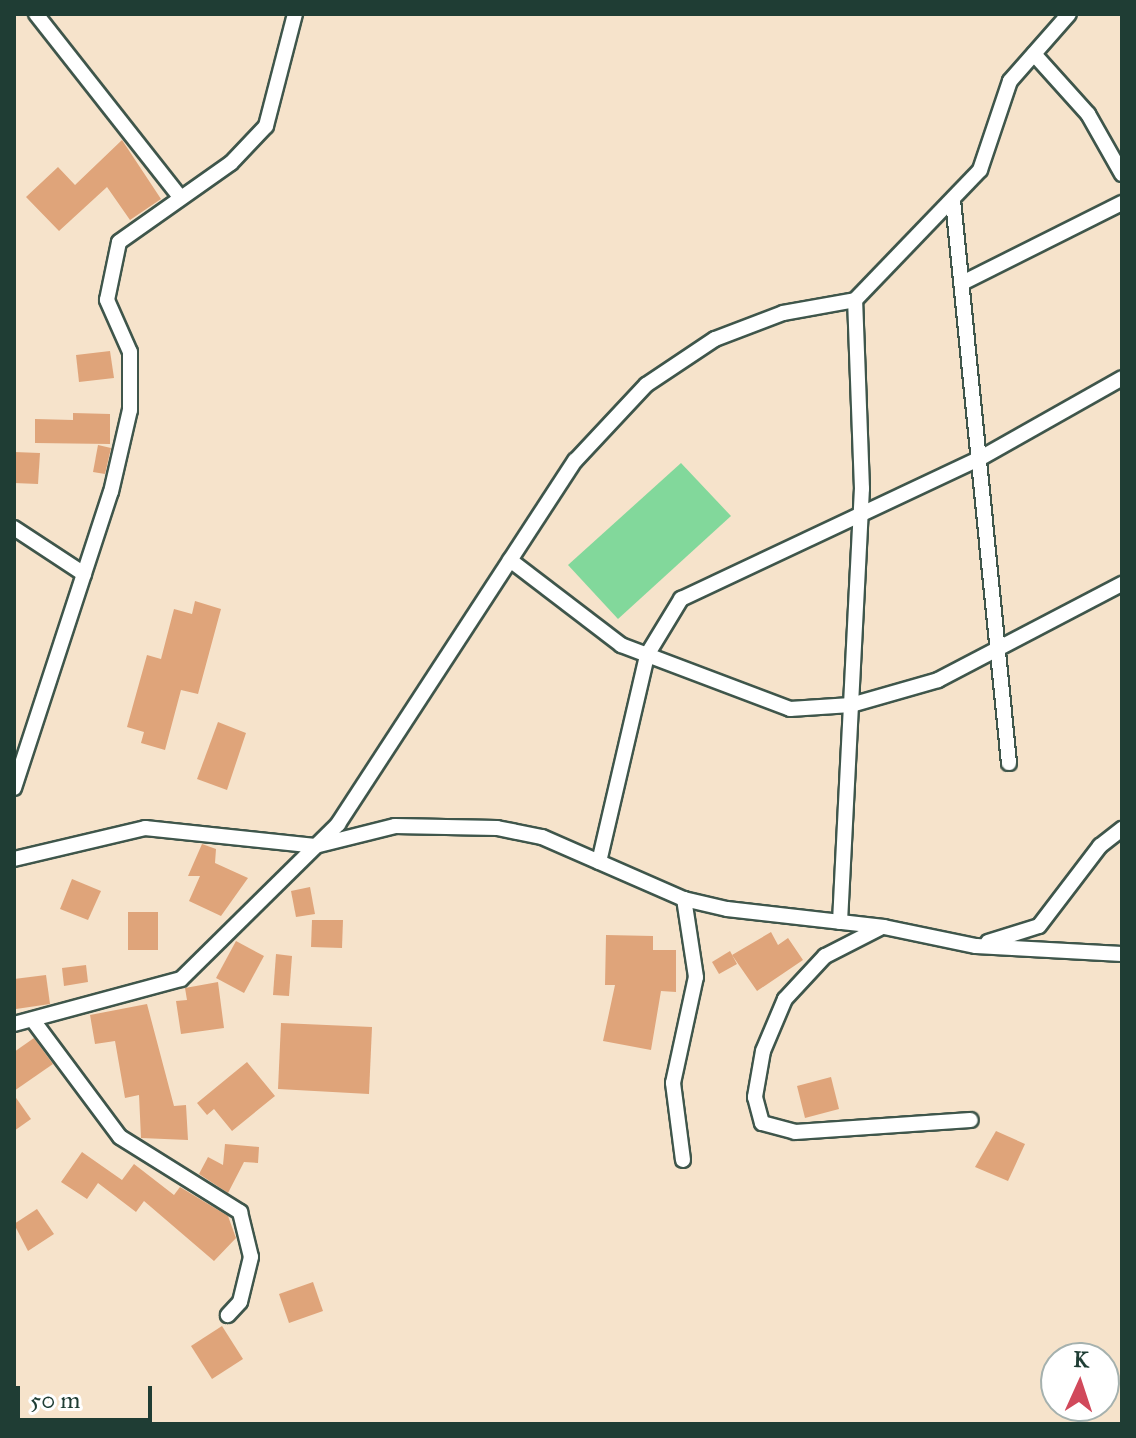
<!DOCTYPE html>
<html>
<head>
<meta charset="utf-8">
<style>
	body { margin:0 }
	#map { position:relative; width:1136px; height:1438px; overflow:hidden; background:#f6e3cb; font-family:"IM FELL Great Primer",serif }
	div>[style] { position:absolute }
	.green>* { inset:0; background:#82d89b }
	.building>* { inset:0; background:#dfa47a }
	.roads { filter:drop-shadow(2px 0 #3f564b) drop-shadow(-2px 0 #3f564b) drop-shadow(0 2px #3f564b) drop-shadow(0 -2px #3f564b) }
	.minor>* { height:14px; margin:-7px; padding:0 7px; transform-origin:7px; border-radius:7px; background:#fff }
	span { translate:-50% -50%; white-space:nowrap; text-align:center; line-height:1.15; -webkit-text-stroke:7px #fff; paint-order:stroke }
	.frame { position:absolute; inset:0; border:16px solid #1f3d34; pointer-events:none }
	.north { position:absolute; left:1040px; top:1342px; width:80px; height:80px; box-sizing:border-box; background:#fff; border:2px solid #a5b1ae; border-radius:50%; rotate:3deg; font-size:22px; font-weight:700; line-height:32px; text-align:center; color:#1f3d34 }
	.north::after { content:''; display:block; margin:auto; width:28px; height:36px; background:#d1495b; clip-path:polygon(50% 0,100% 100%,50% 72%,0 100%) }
	.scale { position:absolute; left:16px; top:1386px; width:136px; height:36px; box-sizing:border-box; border:4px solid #1f3d34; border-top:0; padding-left:10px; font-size:24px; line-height:28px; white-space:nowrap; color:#1f3d34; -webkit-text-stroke:6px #fff; paint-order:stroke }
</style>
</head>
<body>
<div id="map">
	<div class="green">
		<i style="clip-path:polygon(681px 463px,731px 516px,618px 619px,568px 565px)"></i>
	</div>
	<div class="building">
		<i style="clip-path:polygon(122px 140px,161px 199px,130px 220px,107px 187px,59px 231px,26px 197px,58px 167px,75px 185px)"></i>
		<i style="clip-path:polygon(110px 351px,114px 378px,79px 382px,76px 355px)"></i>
		<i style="clip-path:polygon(73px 413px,110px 414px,110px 444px,35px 443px,35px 419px,73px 420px)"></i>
		<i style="clip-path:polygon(98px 445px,111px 448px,105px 474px,93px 472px)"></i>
		<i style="clip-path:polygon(14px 452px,40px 453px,38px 484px,14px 483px)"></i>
		<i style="clip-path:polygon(195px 601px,221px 609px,198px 694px,181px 690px,165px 750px,141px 743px,144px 732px,127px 727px,147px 655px,161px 659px,174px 609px,192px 614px)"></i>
		<i style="clip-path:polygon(218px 722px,246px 733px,227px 790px,197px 779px)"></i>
		<i style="clip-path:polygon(202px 844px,216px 849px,215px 863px,248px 878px,221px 916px,189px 901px,200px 876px,188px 876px)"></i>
		<i style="clip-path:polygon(72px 879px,101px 891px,88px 920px,60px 909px)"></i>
		<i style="clip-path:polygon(310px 887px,315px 914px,296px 917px,291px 891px)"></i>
		<i style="clip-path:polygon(128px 912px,158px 912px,158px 950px,128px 950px)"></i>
		<i style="clip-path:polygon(312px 920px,343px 920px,342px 948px,311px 947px)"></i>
		<i style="clip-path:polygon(771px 932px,778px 945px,788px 938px,803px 960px,757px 991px,732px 955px)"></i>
		<i style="clip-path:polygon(606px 935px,653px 936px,653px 950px,676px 950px,676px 992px,661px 991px,651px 1050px,603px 1041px,615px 985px,605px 985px)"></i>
		<i style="clip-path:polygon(236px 941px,264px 956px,244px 993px,216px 978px)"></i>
		<i style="clip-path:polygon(730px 951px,737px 964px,719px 974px,712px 962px)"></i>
		<i style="clip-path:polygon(276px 954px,292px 956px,289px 996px,273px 995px)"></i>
		<i style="clip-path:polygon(86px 965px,88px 982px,64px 986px,62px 968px)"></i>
		<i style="clip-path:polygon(46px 975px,50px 1004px,16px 1009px,14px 979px)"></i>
		<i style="clip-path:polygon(218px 982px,224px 1028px,181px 1034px,176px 1001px,187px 1000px,185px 988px)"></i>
		<i style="clip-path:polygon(147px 1004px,174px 1106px,186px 1105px,188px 1140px,141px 1138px,139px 1095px,125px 1098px,115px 1041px,95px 1044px,90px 1015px)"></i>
		<i style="clip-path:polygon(281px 1023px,372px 1027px,369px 1094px,278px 1089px)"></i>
		<i style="clip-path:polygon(34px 1038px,53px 1064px,14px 1091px,14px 1052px)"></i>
		<i style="clip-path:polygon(247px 1062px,275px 1096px,232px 1131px,214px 1109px,207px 1115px,197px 1103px)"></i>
		<i style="clip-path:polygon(831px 1077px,839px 1109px,805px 1118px,797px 1086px)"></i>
		<i style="clip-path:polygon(14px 1095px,31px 1119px,14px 1131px)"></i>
		<i style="clip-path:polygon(996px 1131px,1025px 1144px,1008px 1181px,975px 1167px)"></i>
		<i style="clip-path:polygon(225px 1144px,259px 1147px,258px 1163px,244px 1162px,228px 1193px,199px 1174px,208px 1157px,223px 1165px)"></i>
		<i style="clip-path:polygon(82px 1152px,122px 1180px,134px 1164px,174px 1195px,180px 1187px,228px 1216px,236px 1238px,214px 1261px,144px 1201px,136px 1212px,98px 1183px,87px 1199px,61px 1182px)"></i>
		<i style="clip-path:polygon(37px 1209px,54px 1234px,28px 1251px,14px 1224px)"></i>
		<i style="clip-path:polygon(313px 1282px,323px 1311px,289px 1323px,279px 1294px)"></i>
		<i style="clip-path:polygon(222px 1326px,243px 1359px,212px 1379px,191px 1346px)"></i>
	</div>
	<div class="roads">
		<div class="minor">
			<i style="left:36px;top:14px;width:231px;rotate:51.8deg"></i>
			<i style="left:1034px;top:54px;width:81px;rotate:48deg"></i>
			<i style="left:1088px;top:114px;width:69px;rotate:60.5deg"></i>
			<i style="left:953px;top:200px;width:566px;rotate:84.32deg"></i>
			<i style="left:962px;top:283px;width:179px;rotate:-26.6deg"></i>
			<i style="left:14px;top:528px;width:84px;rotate:33.3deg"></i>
			<i style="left:510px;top:560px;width:140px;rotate:37.4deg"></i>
			<i style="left:621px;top:645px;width:181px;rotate:20.7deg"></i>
			<i style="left:790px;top:709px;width:61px;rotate:-3.8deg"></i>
			<i style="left:851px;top:705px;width:91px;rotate:-16deg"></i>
			<i style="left:938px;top:680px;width:208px;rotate:-27.6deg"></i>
			<i style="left:14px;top:788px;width:311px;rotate:-71.9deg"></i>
			<i style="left:111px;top:492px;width:84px;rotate:-77deg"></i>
			<i style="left:130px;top:410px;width:58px;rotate:-90deg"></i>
			<i style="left:130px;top:352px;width:57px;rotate:-113.9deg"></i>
			<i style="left:107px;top:300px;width:59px;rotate:-78.3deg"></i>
			<i style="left:119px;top:242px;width:137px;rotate:-35.2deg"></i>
			<i style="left:231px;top:163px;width:51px;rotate:-46.6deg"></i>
			<i style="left:266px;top:126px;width:116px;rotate:-75.5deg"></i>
			<i style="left:14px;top:859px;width:135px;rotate:-13.3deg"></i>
			<i style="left:145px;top:828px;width:171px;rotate:6deg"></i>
			<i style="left:315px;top:846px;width:82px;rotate:-14deg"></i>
			<i style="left:395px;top:826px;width:102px;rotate:1.1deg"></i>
			<i style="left:497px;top:828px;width:46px;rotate:11.3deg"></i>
			<i style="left:542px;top:837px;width:155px;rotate:23.6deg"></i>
			<i style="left:684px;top:899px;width:44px;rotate:13.1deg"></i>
			<i style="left:727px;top:909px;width:158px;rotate:6.5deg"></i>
			<i style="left:884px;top:927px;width:94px;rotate:11.7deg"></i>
			<i style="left:976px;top:946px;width:146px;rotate:3.1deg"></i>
			<i style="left:599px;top:862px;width:212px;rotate:-76.9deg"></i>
			<i style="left:647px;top:655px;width:66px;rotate:-58.7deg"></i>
			<i style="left:681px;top:599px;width:329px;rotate:-25.2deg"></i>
			<i style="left:979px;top:459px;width:164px;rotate:-29.5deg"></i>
			<i style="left:840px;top:922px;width:434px;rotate:-87.1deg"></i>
			<i style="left:862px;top:489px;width:189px;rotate:-92.1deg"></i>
			<i style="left:880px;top:928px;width:62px;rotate:153deg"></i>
			<i style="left:825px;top:956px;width:59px;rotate:132.9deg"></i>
			<i style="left:785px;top:999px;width:56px;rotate:112.9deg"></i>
			<i style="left:763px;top:1051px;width:47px;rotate:99.9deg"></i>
			<i style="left:755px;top:1097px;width:27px;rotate:75deg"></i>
			<i style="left:762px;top:1123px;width:34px;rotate:15deg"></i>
			<i style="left:795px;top:1132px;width:176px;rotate:-3.9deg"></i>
			<i style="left:988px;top:942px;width:53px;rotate:-17.4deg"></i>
			<i style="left:1039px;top:926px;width:101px;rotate:-52.7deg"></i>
			<i style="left:1100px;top:846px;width:28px;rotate:-38deg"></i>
			<i style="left:35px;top:1023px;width:142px;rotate:53.3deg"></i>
			<i style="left:120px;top:1137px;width:142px;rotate:32deg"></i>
			<i style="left:240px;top:1212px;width:46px;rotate:76.3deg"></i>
			<i style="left:251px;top:1257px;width:46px;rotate:103.7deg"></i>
			<i style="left:240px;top:1302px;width:18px;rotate:133deg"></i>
			<i style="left:14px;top:1024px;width:173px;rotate:-15.1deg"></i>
			<i style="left:181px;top:979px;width:221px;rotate:-44.6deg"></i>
			<i style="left:338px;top:824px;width:434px;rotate:-56.9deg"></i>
			<i style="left:575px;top:461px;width:104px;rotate:-46.9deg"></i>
			<i style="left:646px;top:385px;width:83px;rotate:-33.7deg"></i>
			<i style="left:715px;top:339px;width:73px;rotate:-20.9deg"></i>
			<i style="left:783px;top:313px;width:73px;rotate:-10.2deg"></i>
			<i style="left:855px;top:300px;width:180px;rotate:-46.1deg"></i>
			<i style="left:980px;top:170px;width:94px;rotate:-71.4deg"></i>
			<i style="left:1010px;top:81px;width:89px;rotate:-48.6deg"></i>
			<i style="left:683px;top:1160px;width:78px;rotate:-97.4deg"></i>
			<i style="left:673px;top:1083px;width:108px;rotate:-77.8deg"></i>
			<i style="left:696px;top:977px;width:79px;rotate:-98.7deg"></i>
		</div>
	</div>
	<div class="frame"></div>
	<div class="north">K</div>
	<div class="scale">50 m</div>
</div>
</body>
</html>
